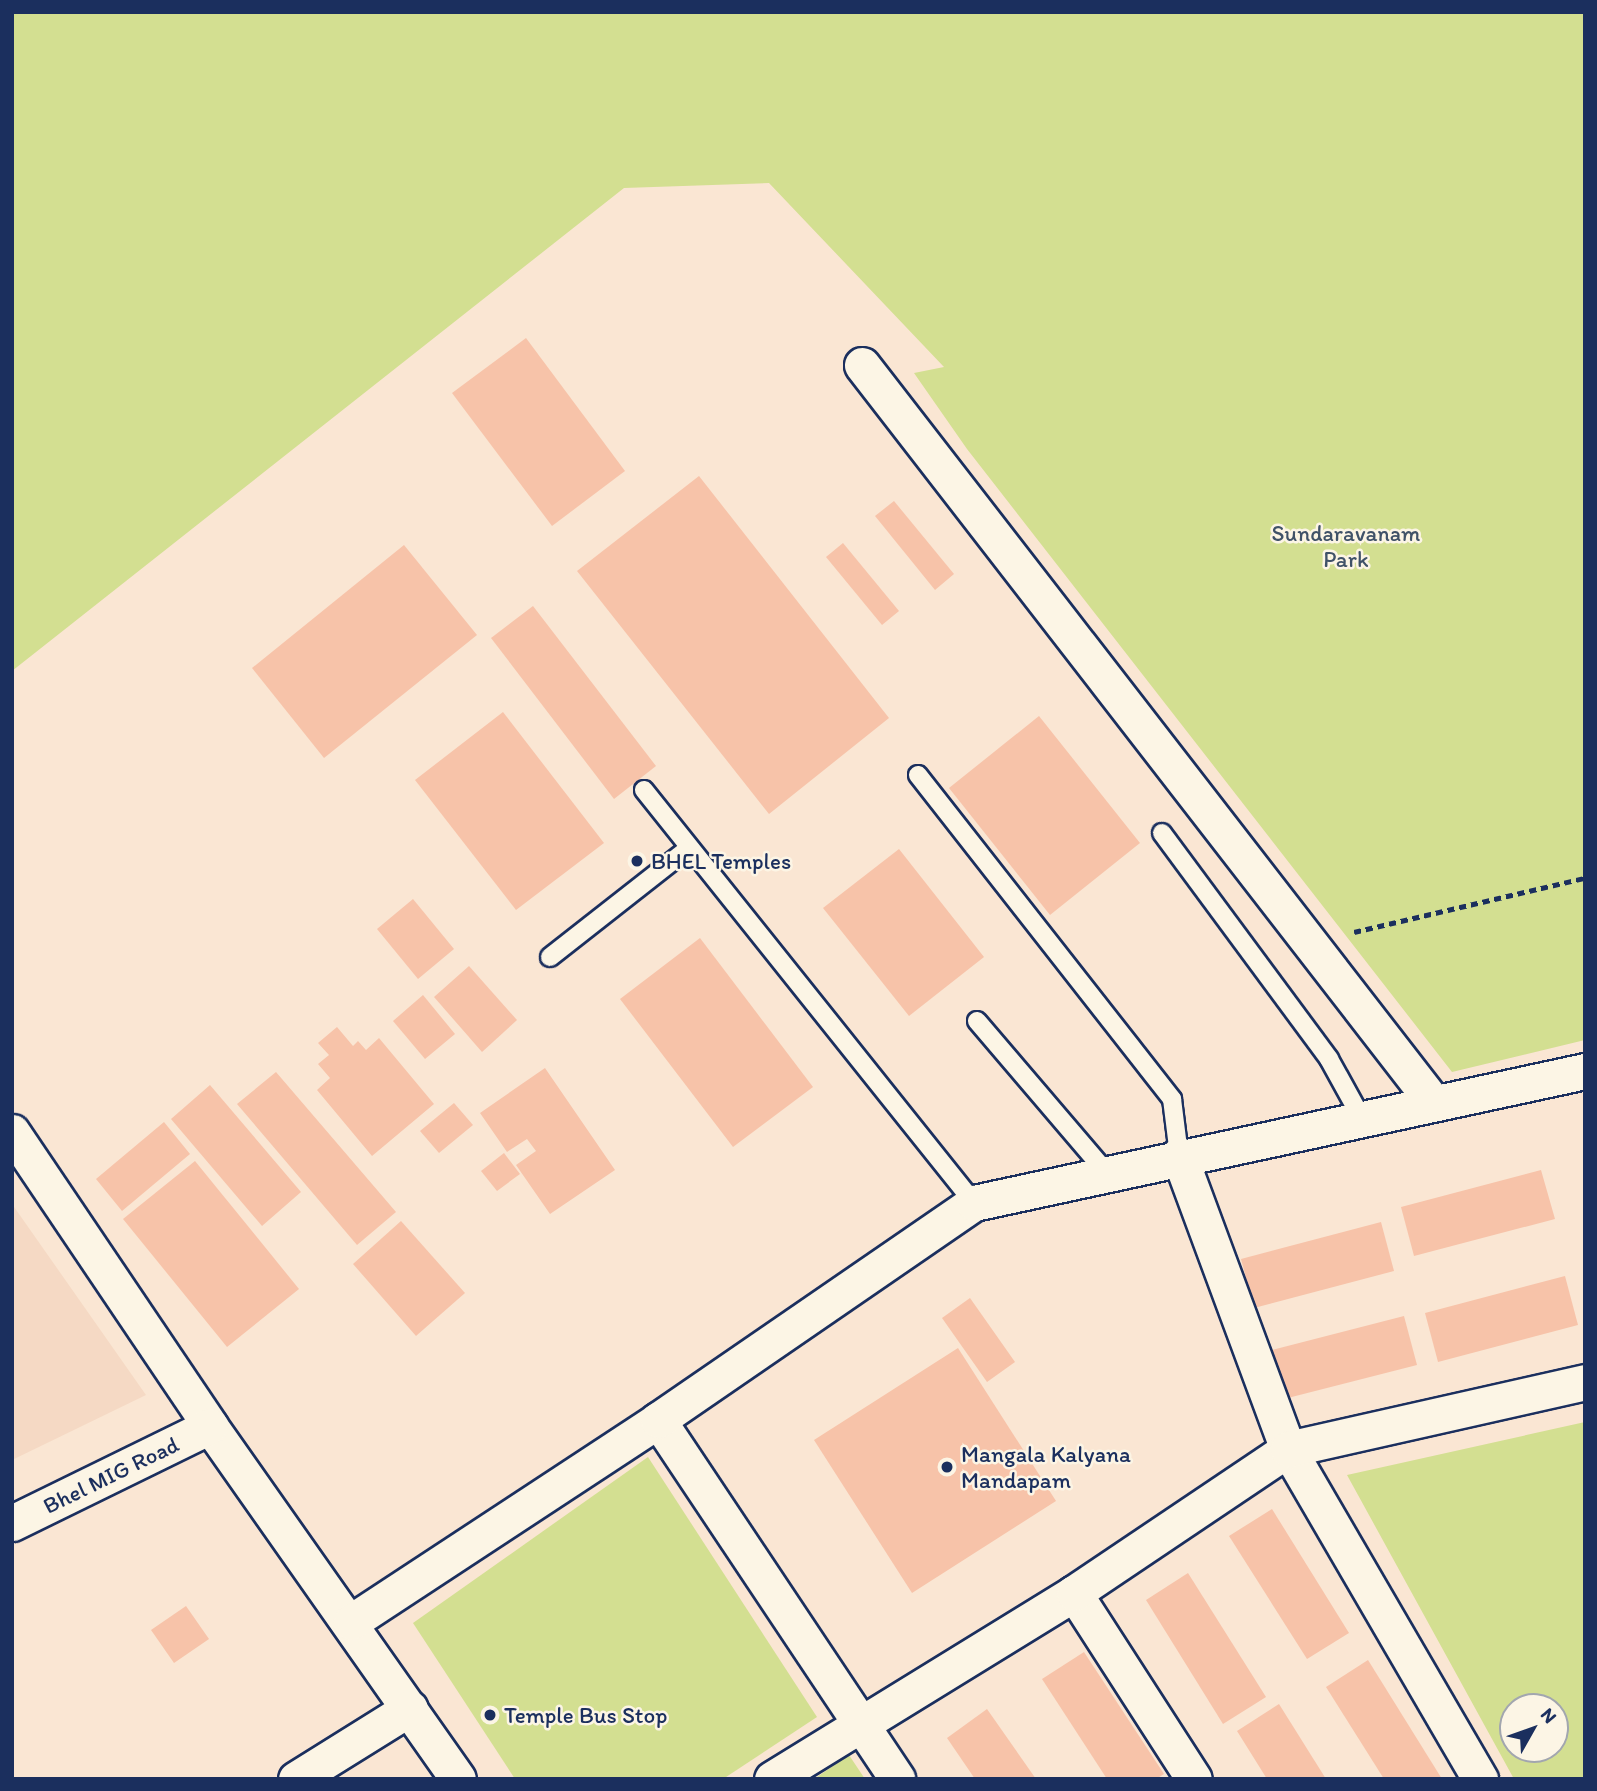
<!DOCTYPE html>
<html>
<head>
<meta charset="utf-8">
<style>
	body { margin:0 }
	#map { position:relative; width:1597px; height:1791px; overflow:hidden; background:#fae6d3; font-family:Itim,sans-serif }
	div>[style] { position:absolute }
	.built>* { inset:0; background:#f5d9c4 }
	.green>* { inset:0; background:#d3df91 }
	.building>* { inset:0; background:#f7c3a9 }
	.path>* { height:4.5px; margin-top:-2.25px; transform-origin:0; background:repeating-linear-gradient(90deg,#1b2f5e 0 7px,transparent 0 12px) }
	.roads { filter:drop-shadow(2px 0 #1b2f5e) drop-shadow(-2px 0 #1b2f5e) drop-shadow(0 2px #1b2f5e) drop-shadow(0 -2px #1b2f5e) }
	.service>* { height:18px; margin:-9px; padding:0 9px; transform-origin:9px; border-radius:9px; background:#fcf5e5 }
	.minor>* { height:35px; margin:-17.5px; padding:0 17.5px; transform-origin:17.5px; border-radius:17.5px; background:#fcf5e5 }
	.dots>* { width:19px; height:19px; translate:-50% -50%; box-sizing:border-box; border:4px solid #fcf5e5; border-radius:50% }
	span { translate:-50% -50%; white-space:nowrap; text-align:center; line-height:1.15; -webkit-text-stroke:5px #fcf5e5; paint-order:stroke }
	.park-label { font-size:23px; color:#405268 }
	.poi-label { font-size:23px; color:#1b2f5e }
	.left { translate:0 -50%; text-align:left }
	.street-label { font-size:23px; color:#1b2f5e }
	.frame { position:absolute; inset:0; border:14px solid #1b2f5e; pointer-events:none }
	.north { position:absolute; left:1499px; top:1693px; width:70px; height:70px; box-sizing:border-box; background:#fcf5e5; border:2px solid #a2a6af; border-radius:50%; rotate:50deg; font-size:19px; font-weight:700; line-height:28px; text-align:center; color:#1b2f5e }
	.north::after { content:''; display:block; margin:auto; width:24px; height:32px; background:#1b2f5e; clip-path:polygon(50% 0,100% 100%,50% 72%,0 100%) }
</style>
</head>
<body>
<div id="map">
	<div class="built">
		<i style="clip-path:polygon(12px 1204px,146px 1395px,12px 1460px)"></i>
	</div>
	<div class="green">
		<i style="clip-path:polygon(12px 12px,1585px 12px,1585px 1040px,1452px 1072px,967px 449px,914px 373px,944px 367px,769px 183px,624px 188px,12px 671px)"></i>
		<i style="clip-path:polygon(evenodd,1585px 1422px,1585px 1779px,1514px 1779px,1347px 1475px,1585px 1422px,1513px 1707px,1555px 1707px,1555px 1749px,1513px 1749px,1513px 1707px)"></i>
		<i style="clip-path:polygon(648px 1457px,817px 1717px,723px 1779px,515px 1779px,413px 1623px)"></i>
		<i style="clip-path:polygon(849px 1755px,865px 1779px,813px 1779px,814px 1779px)"></i>
	</div>
	<div class="building">
		<i style="clip-path:polygon(526px 338px,625px 471px,552px 526px,452px 393px)"></i>
		<i style="clip-path:polygon(699px 476px,889px 718px,769px 814px,577px 571px)"></i>
		<i style="clip-path:polygon(894px 501px,954px 574px,935px 590px,875px 516px)"></i>
		<i style="clip-path:polygon(843px 543px,899px 611px,882px 625px,826px 557px)"></i>
		<i style="clip-path:polygon(404px 545px,477px 635px,324px 758px,252px 668px)"></i>
		<i style="clip-path:polygon(533px 606px,656px 766px,614px 799px,491px 638px)"></i>
		<i style="clip-path:polygon(503px 712px,604px 843px,516px 910px,415px 780px)"></i>
		<i style="clip-path:polygon(1039px 716px,1140px 843px,1050px 915px,949px 788px)"></i>
		<i style="clip-path:polygon(899px 849px,984px 957px,909px 1016px,823px 908px)"></i>
		<i style="clip-path:polygon(413px 899px,454px 949px,418px 979px,377px 929px)"></i>
		<i style="clip-path:polygon(700px 938px,813px 1087px,733px 1147px,620px 999px)"></i>
		<i style="clip-path:polygon(469px 966px,517px 1020px,482px 1052px,434px 997px)"></i>
		<i style="clip-path:polygon(423px 995px,455px 1034px,425px 1059px,393px 1021px)"></i>
		<i style="clip-path:polygon(337px 1027px,353px 1046px,358px 1041px,366px 1050px,379px 1038px,434px 1104px,372px 1156px,317px 1090px,330px 1078px,318px 1064px,329px 1055px,318px 1043px)"></i>
		<i style="clip-path:polygon(545px 1068px,615px 1170px,550px 1214px,516px 1165px,536px 1151px,527px 1139px,507px 1152px,480px 1113px)"></i>
		<i style="clip-path:polygon(276px 1072px,396px 1212px,357px 1245px,237px 1104px)"></i>
		<i style="clip-path:polygon(210px 1085px,301px 1192px,262px 1226px,171px 1119px)"></i>
		<i style="clip-path:polygon(454px 1103px,473px 1125px,439px 1153px,420px 1131px)"></i>
		<i style="clip-path:polygon(164px 1122px,190px 1154px,122px 1211px,96px 1179px)"></i>
		<i style="clip-path:polygon(504px 1153px,520px 1174px,497px 1191px,481px 1171px)"></i>
		<i style="clip-path:polygon(195px 1161px,299px 1289px,227px 1347px,123px 1219px)"></i>
		<i style="clip-path:polygon(1541px 1170px,1555px 1219px,1414px 1256px,1401px 1207px)"></i>
		<i style="clip-path:polygon(401px 1221px,465px 1293px,416px 1336px,353px 1264px)"></i>
		<i style="clip-path:polygon(1381px 1222px,1394px 1271px,1254px 1308px,1241px 1259px)"></i>
		<i style="clip-path:polygon(1565px 1276px,1578px 1325px,1438px 1362px,1425px 1313px)"></i>
		<i style="clip-path:polygon(970px 1298px,1015px 1362px,987px 1382px,942px 1318px)"></i>
		<i style="clip-path:polygon(1404px 1316px,1417px 1365px,1276px 1401px,1264px 1352px)"></i>
		<i style="clip-path:polygon(958px 1348px,1056px 1501px,912px 1593px,814px 1440px)"></i>
		<i style="clip-path:polygon(1272px 1509px,1349px 1633px,1307px 1659px,1229px 1536px)"></i>
		<i style="clip-path:polygon(1188px 1573px,1266px 1697px,1223px 1724px,1146px 1600px)"></i>
		<i style="clip-path:polygon(186px 1606px,209px 1639px,174px 1663px,151px 1630px)"></i>
		<i style="clip-path:polygon(1084px 1652px,1164px 1774px,1156px 1779px,1107px 1779px,1042px 1679px)"></i>
		<i style="clip-path:polygon(1368px 1660px,1442px 1779px,1384px 1779px,1326px 1687px)"></i>
		<i style="clip-path:polygon(1279px 1704px,1326px 1779px,1267px 1779px,1237px 1731px)"></i>
		<i style="clip-path:polygon(987px 1709px,1036px 1779px,975px 1779px,947px 1738px)"></i>
	</div>
	<div class="path">
		<i style="left:1354px;top:932px;width:237px;rotate:-13.2deg"></i>
	</div>
	<div class="roads">
		<div class="service">
			<i style="left:918px;top:775px;width:412px;rotate:51.9deg"></i>
			<i style="left:1172px;top:1099px;width:56px;rotate:82.9deg"></i>
			<i style="left:644px;top:790px;width:529px;rotate:51.37deg"></i>
			<i style="left:1162px;top:833px;width:281px;rotate:53.5deg"></i>
			<i style="left:1329px;top:1059px;width:66px;rotate:61.1deg"></i>
			<i style="left:550px;top:957px;width:177px;rotate:-38.1deg"></i>
			<i style="left:977px;top:1021px;width:199px;rotate:49.5deg"></i>
		</div>
		<div class="minor">
			<i style="left:862px;top:365px;width:932px;rotate:52.23deg"></i>
			<i style="left:12px;top:1132px;width:354px;rotate:56deg"></i>
			<i style="left:210px;top:1426px;width:431px;rotate:54.9deg"></i>
			<i style="left:1179px;top:1155px;width:314px;rotate:69.7deg"></i>
			<i style="left:1288px;top:1449px;width:382px;rotate:59.8deg"></i>
			<i style="left:658px;top:1420px;width:431px;rotate:56.3deg"></i>
			<i style="left:12px;top:1523px;width:220px;rotate:-26.1deg"></i>
			<i style="left:1074px;top:1593px;width:221px;rotate:57.2deg"></i>
			<i style="left:351px;top:1622px;width:367px;rotate:-33.3deg"></i>
			<i style="left:658px;top:1420px;width:383px;rotate:-34.5deg"></i>
			<i style="left:974px;top:1203px;width:625px;rotate:-12.19deg"></i>
			<i style="left:296px;top:1779px;width:134px;rotate:-31.9deg"></i>
			<i style="left:772px;top:1779px;width:355px;rotate:-31.6deg"></i>
			<i style="left:1074px;top:1593px;width:258px;rotate:-33.9deg"></i>
			<i style="left:1288px;top:1449px;width:304px;rotate:-12.7deg"></i>
		</div>
	</div>
	<div class="dots">
		<i style="left:637px;top:861px;background:#1b2f5e"></i>
		<i style="left:947px;top:1467px;background:#1b2f5e"></i>
		<i style="left:490px;top:1715px;background:#1b2f5e"></i>
	</div>
	<div class="park-label">
		<span style="left:1346px;top:546px">Sundaravanam<br>Park</span>
	</div>
	<div class="poi-label">
		<span class="left" style="left:651px;top:861px">BHEL Temples</span>
		<span class="left" style="left:961px;top:1467px">Mangala Kalyana<br>Mandapam</span>
		<span class="left" style="left:504px;top:1715px">Temple Bus Stop</span>
	</div>
	<div class="street-label">
		<span style="left:111px;top:1475px;rotate:-26deg">Bhel MIG Road</span>
	</div>
	<div class="frame"></div>
	<div class="north">N</div>
</div>
</body>
</html>
